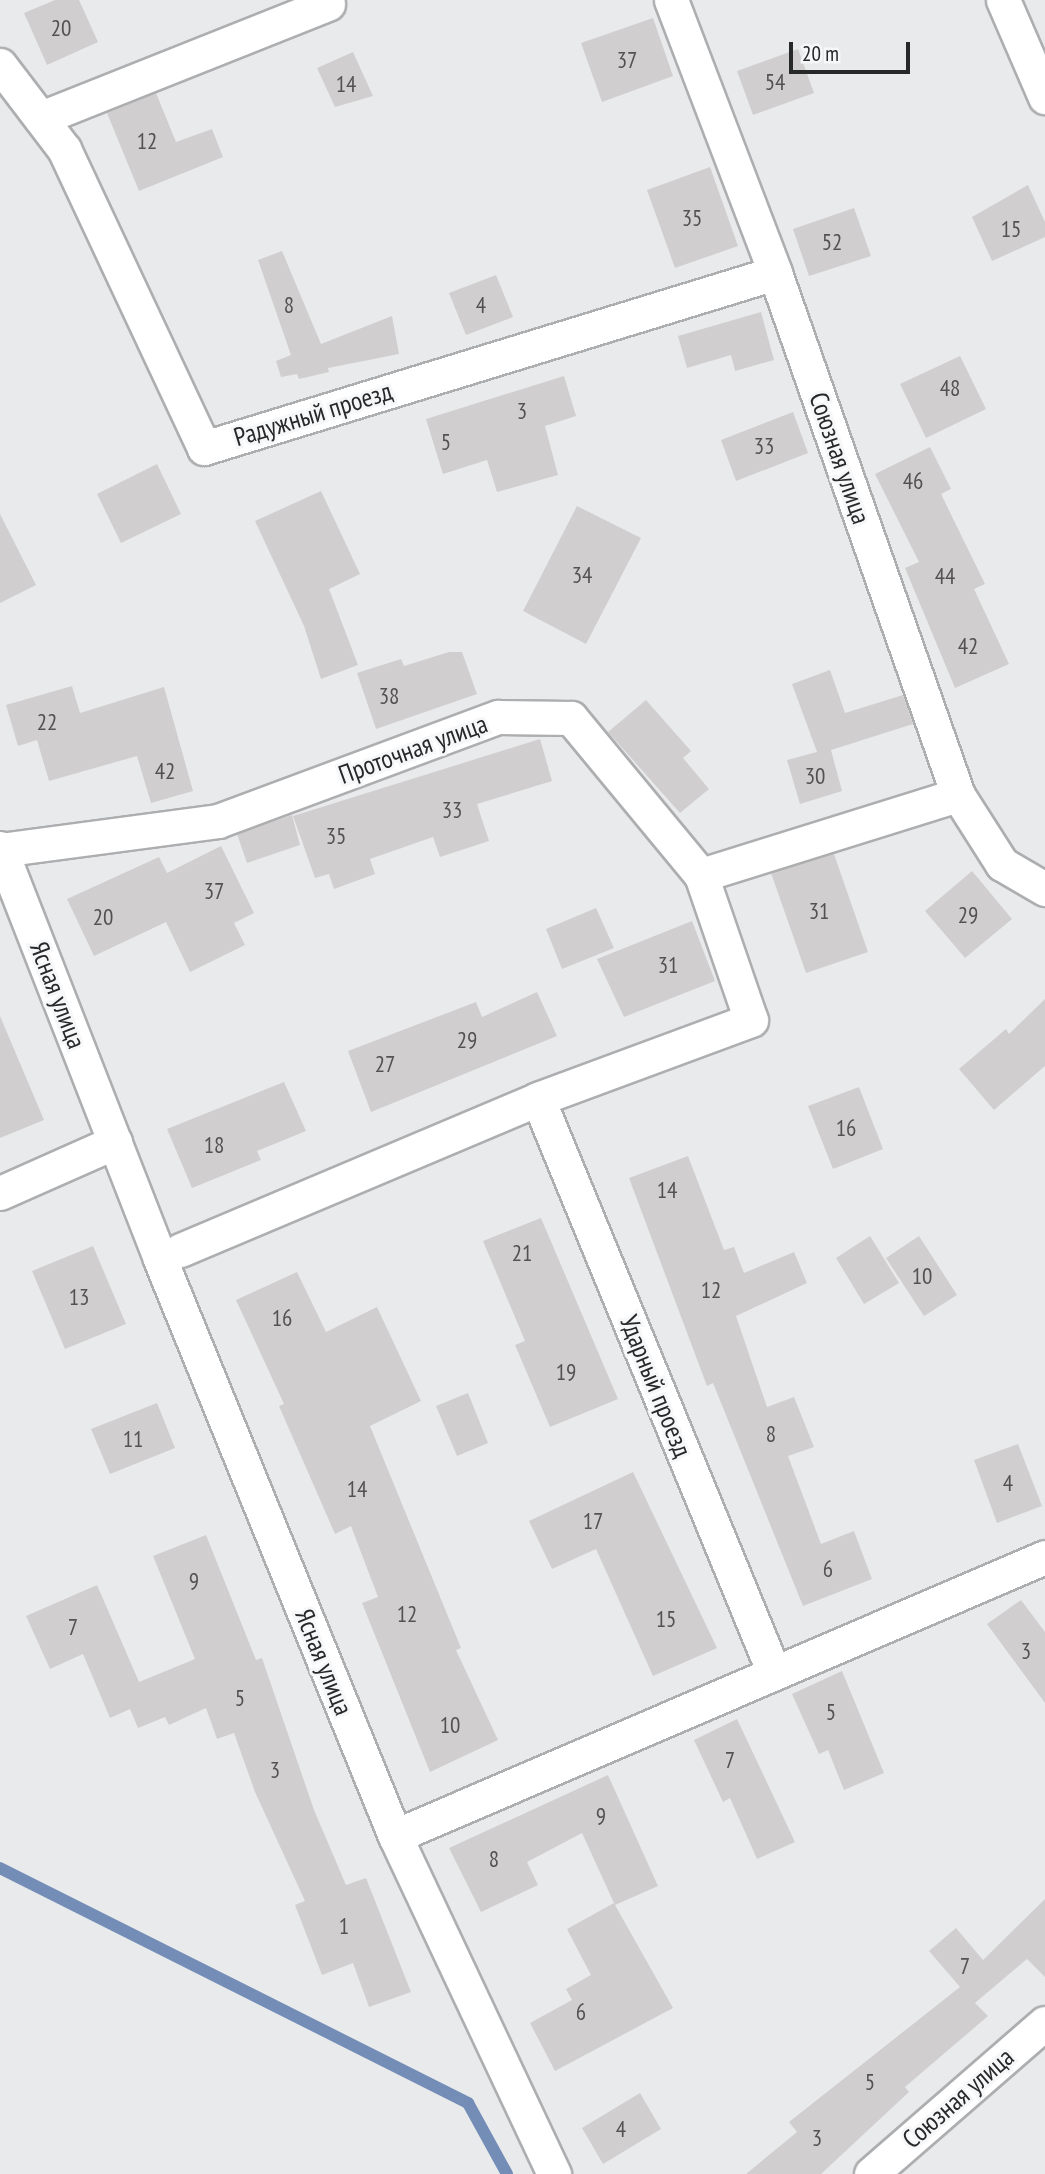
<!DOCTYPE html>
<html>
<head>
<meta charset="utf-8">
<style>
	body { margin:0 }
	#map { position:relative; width:1045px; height:2174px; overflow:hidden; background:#e9eaec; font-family:"PT Sans Narrow",sans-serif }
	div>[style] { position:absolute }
	.stream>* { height:12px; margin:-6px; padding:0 6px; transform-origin:6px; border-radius:6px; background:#748db7 }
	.building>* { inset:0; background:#d1cecf }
	.roads { filter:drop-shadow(2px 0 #adaeb0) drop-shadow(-2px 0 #adaeb0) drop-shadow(0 2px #adaeb0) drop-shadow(0 -2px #adaeb0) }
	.minor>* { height:33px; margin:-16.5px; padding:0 16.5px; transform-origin:16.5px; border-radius:16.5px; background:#fff }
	span { translate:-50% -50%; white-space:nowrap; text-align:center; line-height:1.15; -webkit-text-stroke:6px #f6f7f9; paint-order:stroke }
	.number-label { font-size:23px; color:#525252 }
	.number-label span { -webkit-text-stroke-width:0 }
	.street-label { font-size:26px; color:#272828 }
	.scale { position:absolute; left:789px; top:42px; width:121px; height:32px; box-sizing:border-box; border:4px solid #272828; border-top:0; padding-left:9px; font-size:21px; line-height:24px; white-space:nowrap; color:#272828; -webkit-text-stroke:5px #f6f7f9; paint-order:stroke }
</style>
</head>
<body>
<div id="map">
	<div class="stream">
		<i style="left:0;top:1868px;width:524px;rotate:26.66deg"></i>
		<i style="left:468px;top:2103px;width:81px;rotate:61.2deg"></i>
	</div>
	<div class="building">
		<i style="clip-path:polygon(55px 0,79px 0,98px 42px,47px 65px,24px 13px)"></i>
		<i style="clip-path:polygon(653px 18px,673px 76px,602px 102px,581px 43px)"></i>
		<i style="clip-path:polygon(798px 49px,814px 93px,753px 115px,737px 71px)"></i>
		<i style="clip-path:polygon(353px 52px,373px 96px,335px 107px,317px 68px)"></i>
		<i style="clip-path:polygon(156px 93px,176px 142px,212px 129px,223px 157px,139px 191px,107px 113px)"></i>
		<i style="clip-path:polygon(710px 167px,738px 246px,675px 268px,647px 190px)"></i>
		<i style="clip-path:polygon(1028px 185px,1045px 222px,1045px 237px,992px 261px,972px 217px)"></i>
		<i style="clip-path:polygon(854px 208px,871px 256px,809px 276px,793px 229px)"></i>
		<i style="clip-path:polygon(282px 251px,321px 344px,392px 316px,399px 354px,328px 368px,329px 372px,299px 379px,297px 374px,281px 377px,276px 361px,291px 355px,258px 260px)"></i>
		<i style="clip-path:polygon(496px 275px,513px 317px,466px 335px,449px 293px)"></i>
		<i style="clip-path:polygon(761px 312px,774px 360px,735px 371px,731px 355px,687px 368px,678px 336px)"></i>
		<i style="clip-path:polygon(960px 356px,986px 409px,926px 438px,900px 384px)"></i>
		<i style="clip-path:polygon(564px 376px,576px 416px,545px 426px,558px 475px,497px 492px,487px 460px,443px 474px,426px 419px)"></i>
		<i style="clip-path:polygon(793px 412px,808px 453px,736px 481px,721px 440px)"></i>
		<i style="clip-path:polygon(930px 447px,951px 489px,941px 494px,985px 584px,974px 589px,1009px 664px,955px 688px,905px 568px,919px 562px,875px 474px)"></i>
		<i style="clip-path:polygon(157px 464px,181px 514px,121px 543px,97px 494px)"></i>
		<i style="clip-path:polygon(321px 491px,360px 574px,329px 589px,358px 665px,321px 679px,304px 626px,255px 521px)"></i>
		<i style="clip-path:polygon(577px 506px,641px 538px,586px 644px,523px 611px)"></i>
		<i style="clip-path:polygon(0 514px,36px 585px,0 603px)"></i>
		<i style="clip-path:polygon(449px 652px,462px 652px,477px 694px,376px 729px,357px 673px,401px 659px,404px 666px)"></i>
		<i style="clip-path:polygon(830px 670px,845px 713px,903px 695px,913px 724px,831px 750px,842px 791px,800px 804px,787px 760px,817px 752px,792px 684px)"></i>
		<i style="clip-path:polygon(72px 686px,80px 713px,164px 687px,193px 791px,151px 803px,137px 756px,49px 781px,37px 740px,18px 746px,6px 705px)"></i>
		<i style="clip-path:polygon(646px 700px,691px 751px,683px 758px,709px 789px,680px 813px,608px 732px)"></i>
		<i style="clip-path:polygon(540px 739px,552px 781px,477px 804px,489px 841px,440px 857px,433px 837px,370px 859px,375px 874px,334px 889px,329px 874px,315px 878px,293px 816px)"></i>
		<i style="clip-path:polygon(292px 815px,300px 845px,247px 863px,237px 834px)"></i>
		<i style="clip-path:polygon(221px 846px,254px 913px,234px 923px,245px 945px,190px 972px,166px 922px,94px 956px,67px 899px,159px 857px,167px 873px)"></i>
		<i style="clip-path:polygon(834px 854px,868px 952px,806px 973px,771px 873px)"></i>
		<i style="clip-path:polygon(972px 871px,1012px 919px,965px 958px,925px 911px)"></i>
		<i style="clip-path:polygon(596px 908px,614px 948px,562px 969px,546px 929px)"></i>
		<i style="clip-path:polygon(692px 921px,715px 981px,624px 1017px,597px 959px)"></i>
		<i style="clip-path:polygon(537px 992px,557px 1036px,371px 1112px,348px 1051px,476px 1002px,482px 1017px)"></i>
		<i style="clip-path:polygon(1045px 999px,1045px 1066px,994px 1110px,959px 1069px,1006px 1029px,1009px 1034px)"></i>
		<i style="clip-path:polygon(0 1016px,44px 1120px,0 1138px)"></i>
		<i style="clip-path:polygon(284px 1082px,306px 1131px,257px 1151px,261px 1160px,192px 1188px,167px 1129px)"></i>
		<i style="clip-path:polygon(859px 1087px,883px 1149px,833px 1169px,808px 1106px)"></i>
		<i style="clip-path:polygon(688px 1156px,724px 1250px,734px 1247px,744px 1273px,794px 1252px,807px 1283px,736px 1316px,767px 1407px,794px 1397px,814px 1447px,788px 1456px,821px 1544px,854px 1531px,872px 1579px,803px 1606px,713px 1383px,707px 1386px,629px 1178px)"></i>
		<i style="clip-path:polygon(541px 1218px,618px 1399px,550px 1427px,515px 1345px,525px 1341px,483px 1241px)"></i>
		<i style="clip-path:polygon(870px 1236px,899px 1283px,864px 1304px,836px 1258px)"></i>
		<i style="clip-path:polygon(919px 1236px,957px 1295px,924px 1316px,886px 1258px)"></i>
		<i style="clip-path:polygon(93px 1246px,126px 1324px,65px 1349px,32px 1271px)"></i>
		<i style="clip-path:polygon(297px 1272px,326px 1332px,377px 1307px,421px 1401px,370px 1426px,461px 1648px,456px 1650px,498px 1740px,430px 1772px,362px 1603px,378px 1597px,351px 1526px,335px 1534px,279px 1406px,284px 1404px,236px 1300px)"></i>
		<i style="clip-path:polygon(468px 1393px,488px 1443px,457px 1456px,436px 1406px)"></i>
		<i style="clip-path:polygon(157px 1403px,175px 1448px,110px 1474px,91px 1429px)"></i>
		<i style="clip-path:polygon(1018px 1444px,1042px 1506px,997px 1523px,974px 1460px)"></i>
		<i style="clip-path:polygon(633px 1472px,717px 1648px,653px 1676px,596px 1549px,552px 1569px,529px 1521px)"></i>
		<i style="clip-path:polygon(206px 1535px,256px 1660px,262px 1658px,314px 1810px,346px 1885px,366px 1878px,411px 1992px,369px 2007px,353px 1963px,322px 1975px,295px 1905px,305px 1901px,255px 1792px,234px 1733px,217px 1739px,206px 1708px,169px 1725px,165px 1717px,138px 1728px,130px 1709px,110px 1718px,83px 1654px,50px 1669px,26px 1616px,97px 1585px,139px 1682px,195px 1659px,153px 1556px)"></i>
		<i style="clip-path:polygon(1021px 1600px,1045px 1632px,1045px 1703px,987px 1624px)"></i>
		<i style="clip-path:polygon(842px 1671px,884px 1773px,844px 1790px,828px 1750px,819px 1754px,792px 1694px)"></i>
		<i style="clip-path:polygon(737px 1719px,795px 1842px,757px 1859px,730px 1798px,723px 1802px,694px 1740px)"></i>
		<i style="clip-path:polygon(608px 1775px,658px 1886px,615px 1905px,673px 2008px,555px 2071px,530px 2023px,572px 2000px,566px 1989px,591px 1975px,567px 1929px,614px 1903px,582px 1833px,527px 1862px,538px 1885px,481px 1912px,449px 1848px)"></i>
		<i style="clip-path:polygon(1045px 1899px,1045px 1977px,1027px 1959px,975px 2003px,988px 2016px,905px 2087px,909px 2092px,821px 2174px,746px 2174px,797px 2132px,789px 2122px,960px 1987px,929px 1951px,956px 1928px,983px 1960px)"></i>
		<i style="clip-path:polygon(640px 2093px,661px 2129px,603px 2164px,582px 2128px)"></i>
	</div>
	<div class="roads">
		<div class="minor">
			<i style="left:671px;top:0;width:292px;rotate:69.1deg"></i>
			<i style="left:775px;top:273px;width:553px;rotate:70.68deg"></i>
			<i style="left:958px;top:795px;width:82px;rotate:57.5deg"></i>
			<i style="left:1002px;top:864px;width:50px;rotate:30.2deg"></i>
			<i style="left:1003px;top:0;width:106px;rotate:66.6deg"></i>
			<i style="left:0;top:65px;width:106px;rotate:52.7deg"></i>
			<i style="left:64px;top:149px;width:330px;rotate:64.9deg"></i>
			<i style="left:204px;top:448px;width:597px;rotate:-17.04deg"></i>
			<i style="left:41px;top:118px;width:309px;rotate:-21.7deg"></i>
			<i style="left:0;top:848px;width:441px;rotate:68.7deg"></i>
			<i style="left:160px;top:1259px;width:623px;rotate:67.84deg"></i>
			<i style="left:395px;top:1836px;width:374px;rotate:64.8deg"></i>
			<i style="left:1px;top:850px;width:219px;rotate:-7.6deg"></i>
			<i style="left:218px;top:821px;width:299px;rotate:-20.4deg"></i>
			<i style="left:498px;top:717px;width:73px;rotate:0.8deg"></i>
			<i style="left:571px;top:718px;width:204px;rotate:50.4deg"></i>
			<i style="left:701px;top:875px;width:153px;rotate:71deg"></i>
			<i style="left:751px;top:1020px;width:227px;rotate:159.7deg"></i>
			<i style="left:538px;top:1099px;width:388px;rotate:157.1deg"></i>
			<i style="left:701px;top:875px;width:269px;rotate:-17.3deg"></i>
			<i style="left:538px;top:1099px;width:621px;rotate:67.65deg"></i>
			<i style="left:0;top:1193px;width:126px;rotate:-23.9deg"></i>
			<i style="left:395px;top:1836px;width:707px;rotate:-23.23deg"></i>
			<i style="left:871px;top:2174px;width:230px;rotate:-41deg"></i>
		</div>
	</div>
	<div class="number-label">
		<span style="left:61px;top:28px">20</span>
		<span style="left:627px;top:60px">37</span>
		<span style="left:775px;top:82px">54</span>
		<span style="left:346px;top:84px">14</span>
		<span style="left:147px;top:141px">12</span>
		<span style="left:692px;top:218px">35</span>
		<span style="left:1011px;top:229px">15</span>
		<span style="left:832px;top:242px">52</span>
		<span style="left:289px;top:305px">8</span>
		<span style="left:481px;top:305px">4</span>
		<span style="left:950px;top:388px">48</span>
		<span style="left:522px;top:411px">3</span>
		<span style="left:446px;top:442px">5</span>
		<span style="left:764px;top:446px">33</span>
		<span style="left:913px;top:481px">46</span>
		<span style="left:582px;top:575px">34</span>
		<span style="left:945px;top:576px">44</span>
		<span style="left:968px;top:646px">42</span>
		<span style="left:389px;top:696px">38</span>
		<span style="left:47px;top:722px">22</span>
		<span style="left:165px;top:771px">42</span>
		<span style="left:815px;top:776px">30</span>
		<span style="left:452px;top:810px">33</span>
		<span style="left:336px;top:836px">35</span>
		<span style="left:214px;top:891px">37</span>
		<span style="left:819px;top:911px">31</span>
		<span style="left:968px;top:915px">29</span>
		<span style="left:103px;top:917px">20</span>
		<span style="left:668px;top:965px">31</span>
		<span style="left:467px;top:1040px">29</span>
		<span style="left:385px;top:1064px">27</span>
		<span style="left:846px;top:1128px">16</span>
		<span style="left:214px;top:1145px">18</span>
		<span style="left:667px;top:1190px">14</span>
		<span style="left:522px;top:1253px">21</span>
		<span style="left:922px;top:1276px">10</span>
		<span style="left:711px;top:1290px">12</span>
		<span style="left:79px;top:1297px">13</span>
		<span style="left:282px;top:1318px">16</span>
		<span style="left:566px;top:1372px">19</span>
		<span style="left:771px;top:1434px">8</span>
		<span style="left:133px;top:1439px">11</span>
		<span style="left:1008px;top:1483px">4</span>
		<span style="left:357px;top:1489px">14</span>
		<span style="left:593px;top:1521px">17</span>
		<span style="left:828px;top:1569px">6</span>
		<span style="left:194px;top:1581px">9</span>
		<span style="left:407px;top:1614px">12</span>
		<span style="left:666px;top:1619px">15</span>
		<span style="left:73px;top:1627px">7</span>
		<span style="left:1026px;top:1651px">3</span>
		<span style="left:240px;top:1698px">5</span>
		<span style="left:831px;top:1712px">5</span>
		<span style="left:450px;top:1725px">10</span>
		<span style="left:730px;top:1760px">7</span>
		<span style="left:275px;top:1770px">3</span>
		<span style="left:601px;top:1816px">9</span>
		<span style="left:494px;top:1859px">8</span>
		<span style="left:344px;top:1926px">1</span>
		<span style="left:965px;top:1966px">7</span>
		<span style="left:581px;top:2012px">6</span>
		<span style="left:870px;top:2082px">5</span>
		<span style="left:621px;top:2129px">4</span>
		<span style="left:817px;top:2138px">3</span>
	</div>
	<div class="street-label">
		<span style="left:313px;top:414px;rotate:-17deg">Радужный проезд</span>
		<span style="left:840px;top:458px;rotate:71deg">Союзная улица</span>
		<span style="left:413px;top:749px;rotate:-20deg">Проточная улица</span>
		<span style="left:58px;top:995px;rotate:69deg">Ясная улица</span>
		<span style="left:656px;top:1386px;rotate:68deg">Ударный проезд</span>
		<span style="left:324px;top:1662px;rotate:68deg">Ясная улица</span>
		<span style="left:958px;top:2098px;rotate:-41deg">Союзная улица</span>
	</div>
	<div class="scale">20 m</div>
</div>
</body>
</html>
